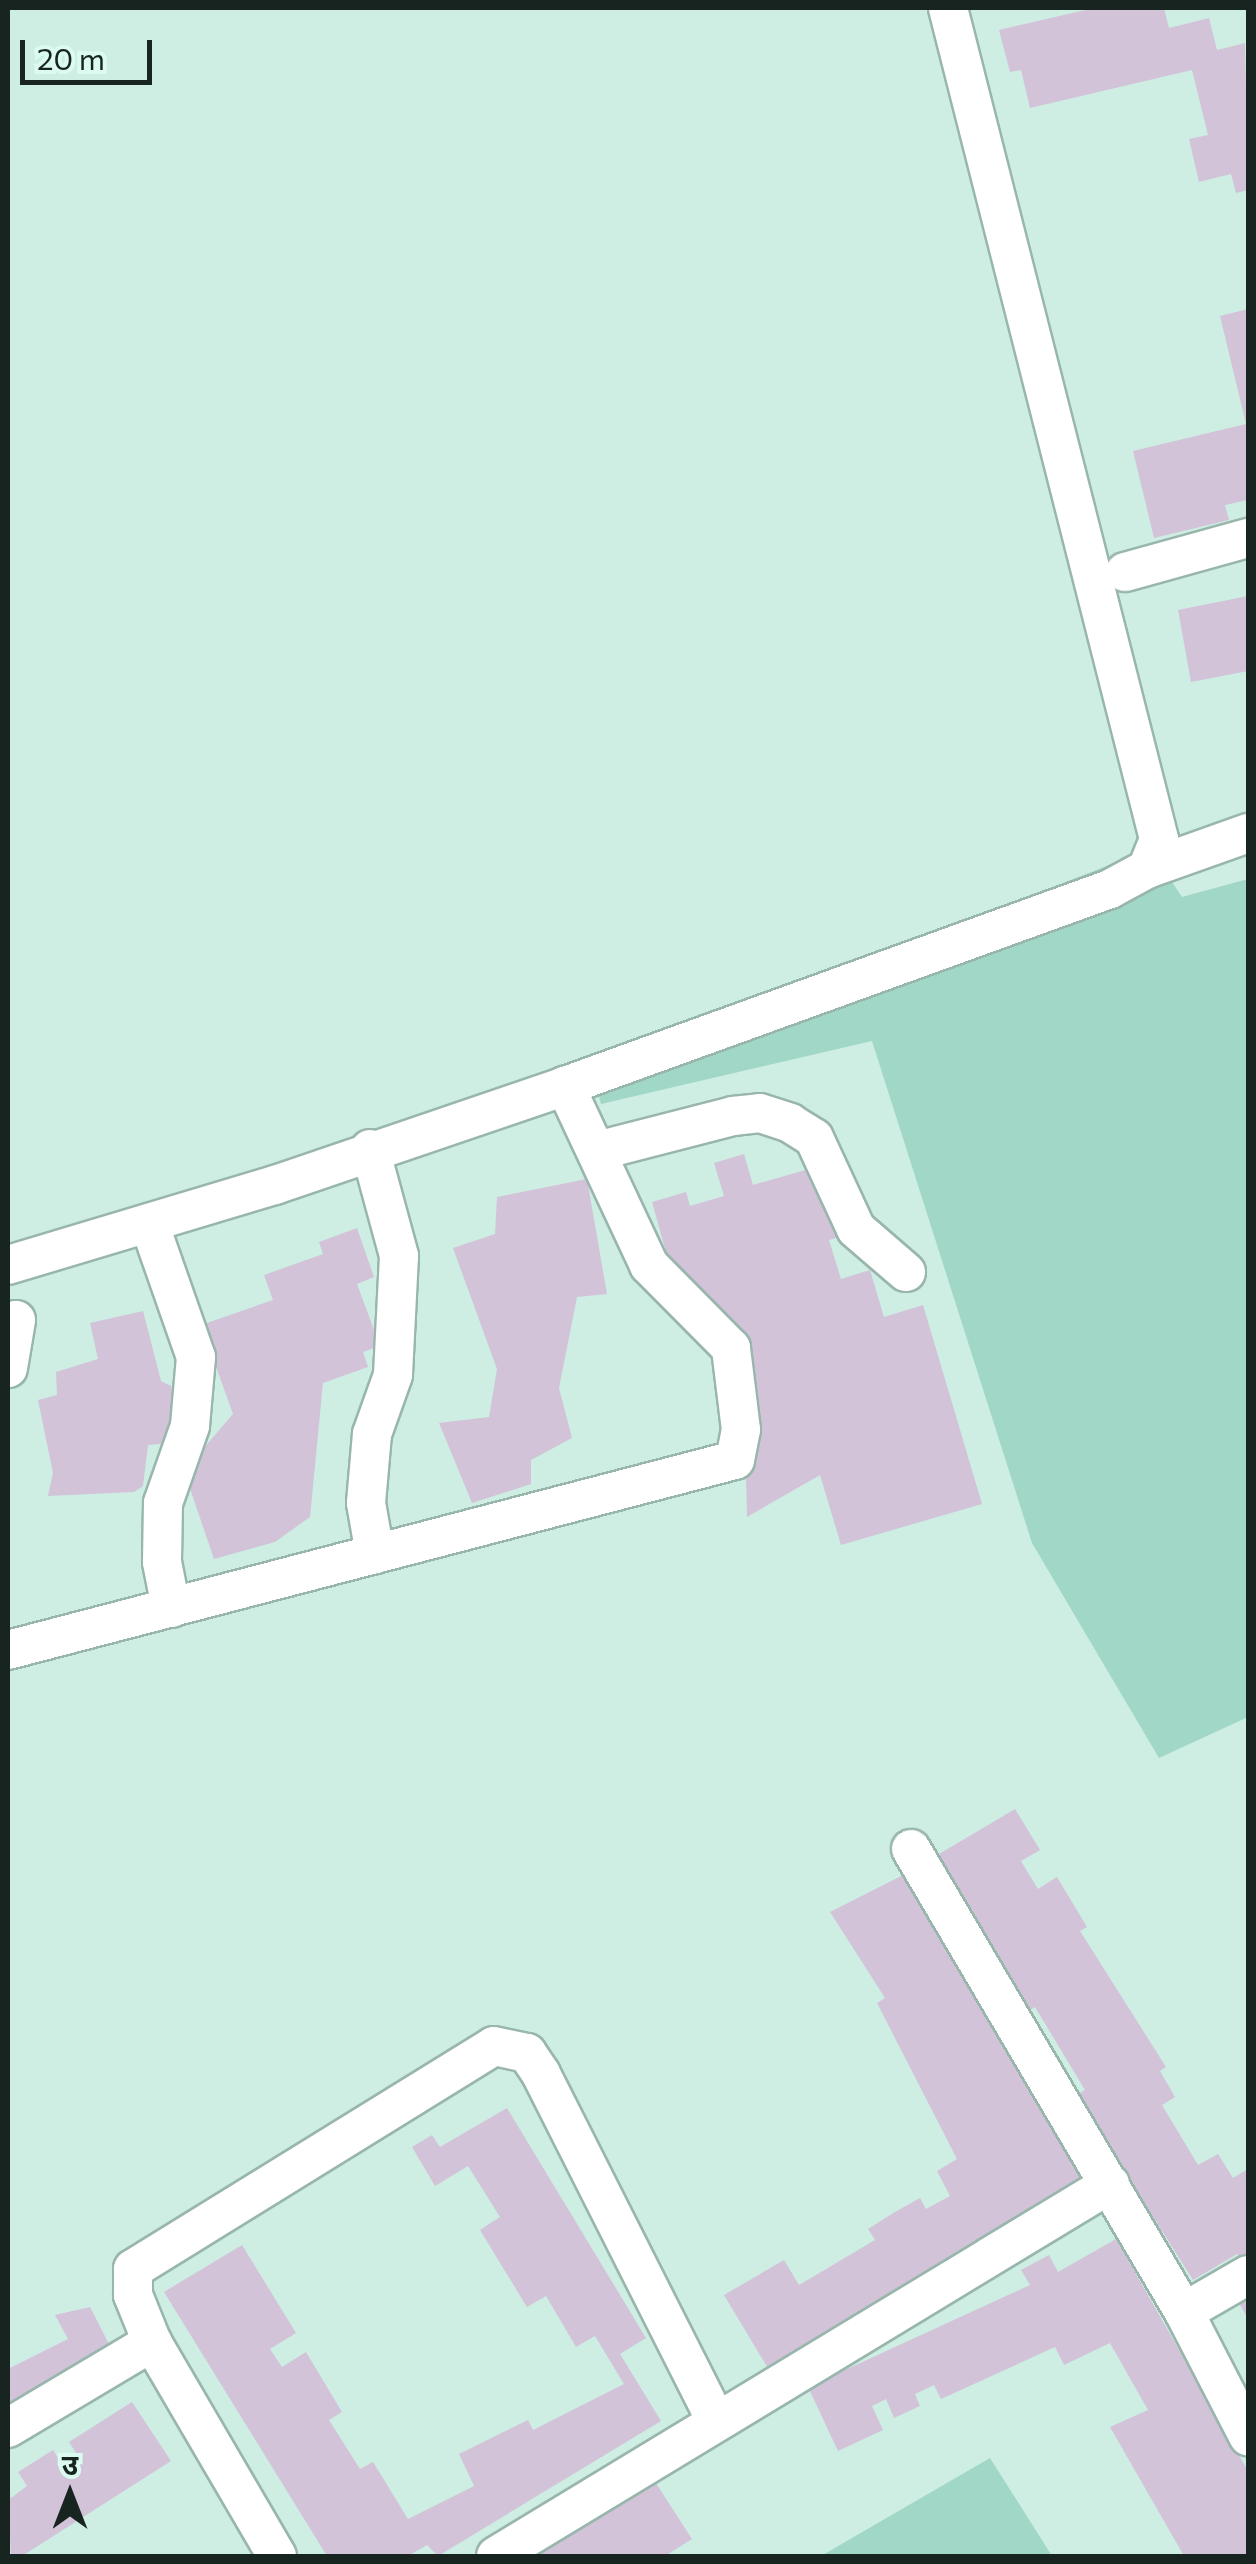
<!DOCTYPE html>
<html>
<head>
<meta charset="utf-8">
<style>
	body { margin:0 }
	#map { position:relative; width:1256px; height:2564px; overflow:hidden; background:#ceede3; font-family:Commissioner,"Noto Sans Devanagari",sans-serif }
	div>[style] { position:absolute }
	.green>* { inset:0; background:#a0d7c6 }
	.building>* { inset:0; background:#d2c3d9 }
	.roads { filter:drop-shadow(2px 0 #99b6ad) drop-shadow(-2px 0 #99b6ad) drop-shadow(0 2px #99b6ad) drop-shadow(0 -2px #99b6ad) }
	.street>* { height:38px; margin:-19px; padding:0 19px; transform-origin:19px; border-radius:19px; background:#fff }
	span { translate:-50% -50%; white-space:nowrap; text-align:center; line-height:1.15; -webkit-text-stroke:8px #dbfaf0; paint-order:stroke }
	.frame { position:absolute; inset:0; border:10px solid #182420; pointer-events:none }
	.north { position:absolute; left:20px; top:2444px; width:100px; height:100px; -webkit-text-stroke:8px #dbfaf0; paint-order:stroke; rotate:0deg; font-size:28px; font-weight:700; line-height:40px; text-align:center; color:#182420 }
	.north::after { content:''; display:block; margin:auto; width:35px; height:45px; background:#182420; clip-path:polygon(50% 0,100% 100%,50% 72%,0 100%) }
	.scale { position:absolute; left:20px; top:40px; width:132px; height:45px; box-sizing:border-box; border:5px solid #182420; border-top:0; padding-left:12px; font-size:30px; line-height:35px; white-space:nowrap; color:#182420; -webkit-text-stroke:8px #dbfaf0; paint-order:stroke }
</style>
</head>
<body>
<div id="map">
	<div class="green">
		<i style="clip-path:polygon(1150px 849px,1182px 897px,1248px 879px,1248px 1717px,1159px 1758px,1032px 1543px,872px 1041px,601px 1104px,591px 1068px)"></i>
		<i style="clip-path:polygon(990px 2458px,1052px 2556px,821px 2556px)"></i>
	</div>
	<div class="building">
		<i style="clip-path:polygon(1094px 8px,1164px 8px,1169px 28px,1209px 18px,1217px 50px,1245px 43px,1248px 190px,1236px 193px,1231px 174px,1199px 182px,1189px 139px,1208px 135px,1192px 70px,1030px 108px,1021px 70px,1010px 72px,999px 30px)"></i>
		<i style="clip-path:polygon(1248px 309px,1248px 500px,1225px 505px,1229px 520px,1154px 538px,1133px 451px,1246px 424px,1220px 316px)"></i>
		<i style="clip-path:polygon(1248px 596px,1248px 671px,1191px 682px,1178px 610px)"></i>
		<i style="clip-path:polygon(744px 1154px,753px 1185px,826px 1164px,846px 1235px,829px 1240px,841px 1279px,870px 1270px,884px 1317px,923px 1305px,982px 1504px,841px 1545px,820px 1475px,747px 1517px,743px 1347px,677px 1291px,652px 1202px,686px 1192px,690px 1206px,724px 1196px,714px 1163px)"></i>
		<i style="clip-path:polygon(587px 1179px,607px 1294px,577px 1297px,559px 1388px,572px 1438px,531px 1460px,531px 1484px,472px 1503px,439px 1423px,489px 1417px,497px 1369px,453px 1248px,495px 1234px,497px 1197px)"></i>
		<i style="clip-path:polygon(357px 1228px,374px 1277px,357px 1284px,380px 1346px,363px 1352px,368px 1367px,323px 1383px,310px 1517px,275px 1542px,214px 1559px,184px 1471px,233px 1414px,201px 1325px,273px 1300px,264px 1275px,323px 1254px,319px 1242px)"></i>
		<i style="clip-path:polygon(143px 1311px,161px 1381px,171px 1386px,181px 1421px,174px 1443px,148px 1445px,143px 1486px,134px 1492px,48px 1496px,53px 1473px,38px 1400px,57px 1395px,56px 1372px,98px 1359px,90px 1323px)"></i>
		<i style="clip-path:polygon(1015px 1809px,1040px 1850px,1021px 1861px,1038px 1889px,1057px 1877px,1087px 1927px,1080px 1931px,1166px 2067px,1160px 2071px,1175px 2097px,1162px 2105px,1198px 2165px,1218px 2154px,1233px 2178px,1248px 2169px,1248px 2254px,1240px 2259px,1237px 2254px,1193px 2280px,1076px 2095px,1085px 2090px,1035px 2007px,1027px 2012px,934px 1857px)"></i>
		<i style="clip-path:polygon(919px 1867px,1087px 2182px,769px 2370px,724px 2295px,784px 2260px,799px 2285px,875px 2240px,868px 2229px,895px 2212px,920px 2198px,926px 2209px,950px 2196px,937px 2171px,957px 2159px,877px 2003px,885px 1998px,830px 1912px)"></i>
		<i style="clip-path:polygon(507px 2108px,646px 2338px,620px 2354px,661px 2421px,438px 2556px,427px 2545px,408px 2556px,327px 2556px,164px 2292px,242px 2245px,296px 2333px,270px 2349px,282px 2367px,306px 2352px,342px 2412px,329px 2420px,360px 2469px,373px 2462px,408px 2519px,474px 2486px,459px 2454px,528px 2420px,533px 2430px,624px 2384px,595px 2336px,576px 2347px,546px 2296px,527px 2307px,480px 2230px,500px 2217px,468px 2166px,435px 2186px,412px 2147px,432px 2135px,440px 2147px)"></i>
		<i style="clip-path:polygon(1116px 2239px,1248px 2471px,1248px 2554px,1184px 2556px,1110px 2427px,1148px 2410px,1110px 2343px,1064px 2365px,1055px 2347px,941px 2399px,934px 2385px,915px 2394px,920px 2406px,894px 2418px,886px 2399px,872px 2406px,883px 2430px,838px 2451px,808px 2387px,1030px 2285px,1021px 2270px,1049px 2255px,1058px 2272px)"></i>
		<i style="clip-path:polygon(1248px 2295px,1248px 2319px,1238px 2301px)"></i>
		<i style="clip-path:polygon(90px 2307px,111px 2348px,8px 2409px,8px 2369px,68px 2339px,55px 2315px)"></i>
		<i style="clip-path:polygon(132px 2402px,171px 2461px,22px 2556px,11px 2556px,8px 2492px,11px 2498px,27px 2486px,18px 2472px,53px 2450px,65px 2469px,80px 2459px,69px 2442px)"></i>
		<i style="clip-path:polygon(650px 2474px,692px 2539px,665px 2556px,519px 2556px)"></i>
	</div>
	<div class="roads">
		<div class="street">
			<i style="left:1125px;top:572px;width:128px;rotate:-15.5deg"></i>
			<i style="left:1147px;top:869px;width:107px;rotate:-19.6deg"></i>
			<i style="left:370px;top:1149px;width:111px;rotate:74.8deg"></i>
			<i style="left:399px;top:1256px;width:119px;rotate:92.9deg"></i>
			<i style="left:393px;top:1375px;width:63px;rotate:109.6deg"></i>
			<i style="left:372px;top:1434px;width:69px;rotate:95deg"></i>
			<i style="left:366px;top:1503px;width:52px;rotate:80deg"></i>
			<i style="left:597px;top:1151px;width:140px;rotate:-14.4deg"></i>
			<i style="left:733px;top:1116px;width:27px;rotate:-6deg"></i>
			<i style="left:760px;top:1113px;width:32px;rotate:18deg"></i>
			<i style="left:790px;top:1123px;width:28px;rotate:32deg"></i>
			<i style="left:814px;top:1138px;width:100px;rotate:65.2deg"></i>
			<i style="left:856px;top:1229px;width:66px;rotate:40.7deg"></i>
			<i style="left:149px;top:1223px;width:142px;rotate:70.7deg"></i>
			<i style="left:196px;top:1357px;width:69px;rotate:95deg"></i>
			<i style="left:190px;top:1426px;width:82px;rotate:109.3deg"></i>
			<i style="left:163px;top:1503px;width:59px;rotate:91deg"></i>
			<i style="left:162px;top:1562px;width:47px;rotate:78.9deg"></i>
			<i style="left:8px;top:1265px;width:279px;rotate:-16.7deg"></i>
			<i style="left:275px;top:1185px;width:306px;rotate:-18.8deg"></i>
			<i style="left:565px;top:1086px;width:580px;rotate:-19.87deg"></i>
			<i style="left:1110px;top:889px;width:42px;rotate:-28.4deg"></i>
			<i style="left:1147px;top:869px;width:32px;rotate:-68deg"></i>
			<i style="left:1159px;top:839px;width:857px;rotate:-104.25deg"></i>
			<i style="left:8px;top:1322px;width:8px;rotate:-14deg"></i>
			<i style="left:16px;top:1320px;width:49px;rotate:99.5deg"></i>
			<i style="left:8px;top:1650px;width:751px;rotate:-14.65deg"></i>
			<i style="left:735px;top:1460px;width:31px;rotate:-79deg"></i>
			<i style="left:741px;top:1430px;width:83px;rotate:-97deg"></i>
			<i style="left:731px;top:1348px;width:117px;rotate:-134.7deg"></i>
			<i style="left:649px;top:1265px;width:198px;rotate:-115.1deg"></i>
			<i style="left:911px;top:1849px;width:537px;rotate:59.48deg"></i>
			<i style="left:1184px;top:2312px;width:140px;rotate:62.7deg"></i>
			<i style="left:1184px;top:2312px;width:74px;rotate:-30deg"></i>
			<i style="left:8px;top:2428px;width:168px;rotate:-30.8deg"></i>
			<i style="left:277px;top:2556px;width:248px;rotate:-120.3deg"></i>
			<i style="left:152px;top:2342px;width:51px;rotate:-112deg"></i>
			<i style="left:133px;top:2295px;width:26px;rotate:-90deg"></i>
			<i style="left:133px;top:2269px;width:424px;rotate:-31.7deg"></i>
			<i style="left:494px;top:2046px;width:34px;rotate:12deg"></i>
			<i style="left:527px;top:2053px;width:25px;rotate:56deg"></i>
			<i style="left:541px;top:2074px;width:388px;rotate:63.2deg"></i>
			<i style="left:496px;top:2556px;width:718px;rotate:-31.21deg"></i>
		</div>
	</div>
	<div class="frame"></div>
	<div class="north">उ</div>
	<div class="scale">20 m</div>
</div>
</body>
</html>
